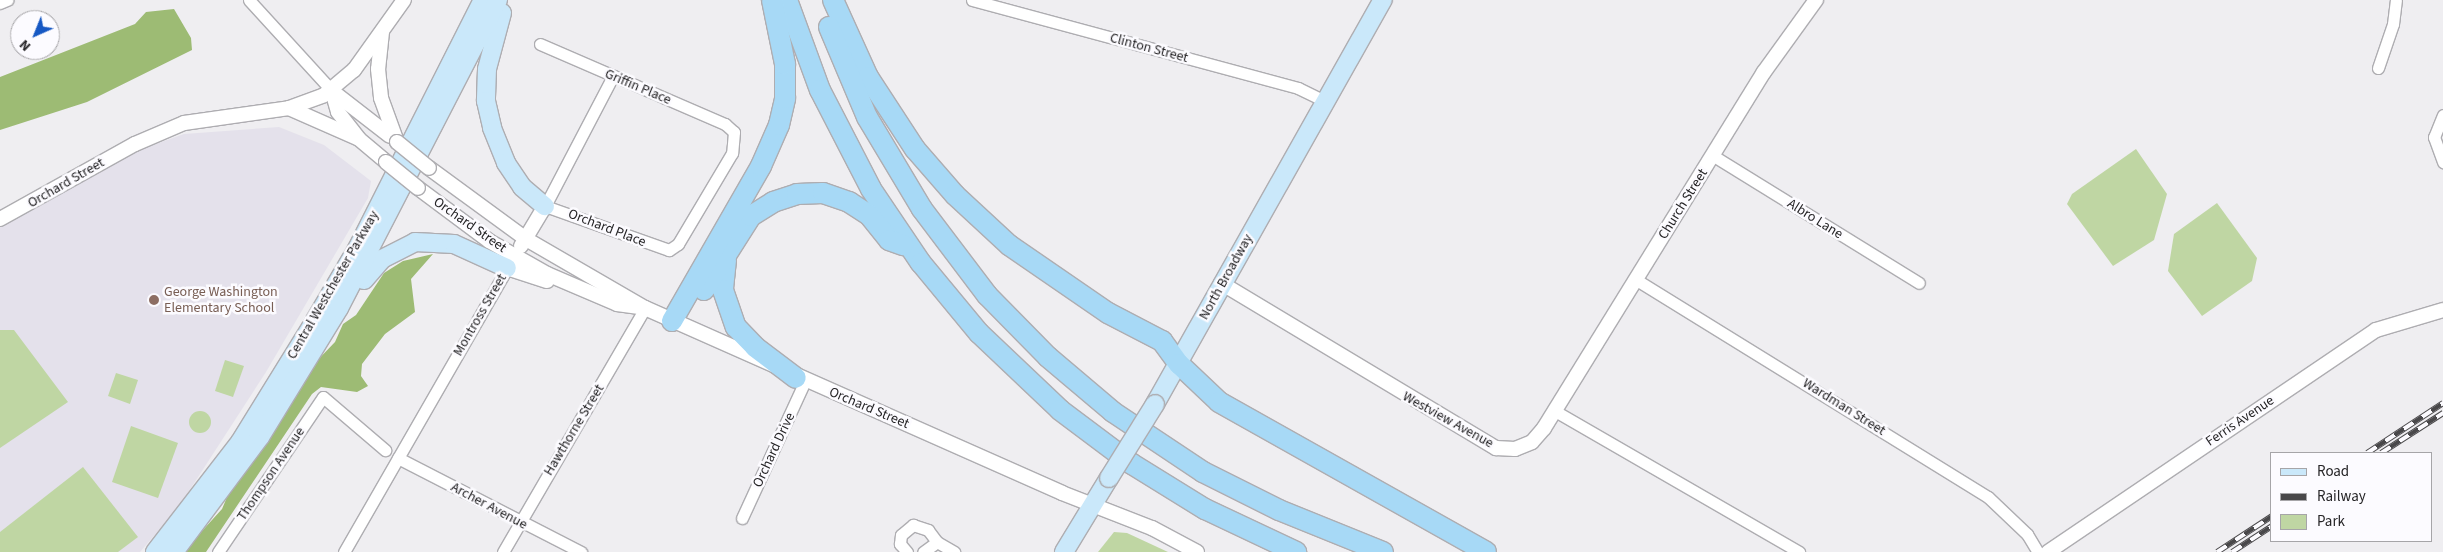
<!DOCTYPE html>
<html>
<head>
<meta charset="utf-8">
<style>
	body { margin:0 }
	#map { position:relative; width:2443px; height:552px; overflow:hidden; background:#efeef1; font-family:"Source Sans 3",sans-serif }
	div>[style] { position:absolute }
	.built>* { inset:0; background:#e4e1eb }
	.green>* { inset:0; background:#bfd6a3 }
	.round { border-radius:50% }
	.forest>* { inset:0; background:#9dbb74 }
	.roads { filter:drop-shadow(1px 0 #aeadb1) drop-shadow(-1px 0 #aeadb1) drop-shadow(0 1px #aeadb1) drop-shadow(0 -1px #aeadb1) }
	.minor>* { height:11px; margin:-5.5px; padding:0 5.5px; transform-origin:5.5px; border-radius:5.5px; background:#fff }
	.tertiary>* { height:14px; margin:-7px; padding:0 7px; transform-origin:7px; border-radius:7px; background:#fff }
	.primary>* { height:18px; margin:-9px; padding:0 9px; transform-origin:9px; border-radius:9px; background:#cae8fa }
	.motorway>* { height:20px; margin:-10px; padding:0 10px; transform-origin:10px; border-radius:10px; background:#a7d9f6 }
	.rail>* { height:5.5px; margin-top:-2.75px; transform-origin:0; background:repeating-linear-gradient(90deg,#fcfbff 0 11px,#49484a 0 22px); box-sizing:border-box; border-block:1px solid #49484a }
	.bridges { filter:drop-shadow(1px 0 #aeadb1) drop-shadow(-1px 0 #aeadb1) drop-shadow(0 1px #aeadb1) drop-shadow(0 -1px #aeadb1) }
	.tertiary-bridge>* { height:14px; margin:-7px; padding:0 7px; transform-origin:7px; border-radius:7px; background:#fff }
	.primary-bridge>* { height:18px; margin:-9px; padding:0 9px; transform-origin:9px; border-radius:9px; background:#cae8fa }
	.dots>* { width:14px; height:14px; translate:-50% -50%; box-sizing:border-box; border:2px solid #fcfbff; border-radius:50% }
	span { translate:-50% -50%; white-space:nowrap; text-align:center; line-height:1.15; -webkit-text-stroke:5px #fcfbff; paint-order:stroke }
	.street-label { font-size:14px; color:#252426 }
	.education-label { font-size:14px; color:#785e54 }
	.left { translate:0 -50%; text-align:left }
	.legend { position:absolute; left:2270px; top:452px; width:162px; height:90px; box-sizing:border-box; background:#fcfbff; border:1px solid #a6a5a8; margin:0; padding:6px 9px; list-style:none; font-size:15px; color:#252426 }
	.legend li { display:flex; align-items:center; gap:10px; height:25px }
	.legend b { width:25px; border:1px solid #a6a5a8 }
	.north { position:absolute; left:10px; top:10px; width:50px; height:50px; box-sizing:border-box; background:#fcfbff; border:1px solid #a6a5a8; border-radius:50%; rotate:224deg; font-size:14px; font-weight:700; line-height:20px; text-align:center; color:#252426 }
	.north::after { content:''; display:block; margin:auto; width:18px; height:22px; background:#1658c3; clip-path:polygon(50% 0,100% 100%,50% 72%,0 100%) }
</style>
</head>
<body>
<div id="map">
	<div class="built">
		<i style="clip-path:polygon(279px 127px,324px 145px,371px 181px,368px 198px,266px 372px,178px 508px,140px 552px,0 552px,0 227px,139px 150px,184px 134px)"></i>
	</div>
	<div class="green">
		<i style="clip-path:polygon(2136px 149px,2167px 194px,2154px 240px,2113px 266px,2067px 204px,2072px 194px)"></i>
		<i style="clip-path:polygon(2217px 203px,2257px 258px,2252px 281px,2202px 316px,2168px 271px,2174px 234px)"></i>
		<i style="clip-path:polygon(0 330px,14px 330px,68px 402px,0 448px)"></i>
		<i style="clip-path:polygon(225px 360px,244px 366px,233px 397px,215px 391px)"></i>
		<i style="clip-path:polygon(116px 373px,138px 380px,130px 404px,108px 396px)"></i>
		<i class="round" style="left:189px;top:411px;width:22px;height:22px"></i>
		<i style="clip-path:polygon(131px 426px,178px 443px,158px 498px,112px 482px)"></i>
		<i style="clip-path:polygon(83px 467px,138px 537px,118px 552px,0 552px,0 532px)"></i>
		<i style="clip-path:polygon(1114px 532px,1127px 533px,1168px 552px,1098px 552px)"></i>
	</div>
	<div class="forest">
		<i style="clip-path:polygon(174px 9px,191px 38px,192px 50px,87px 102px,0 130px,0 77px,135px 24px,146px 12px)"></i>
		<i style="clip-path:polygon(433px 254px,411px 279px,415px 312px,385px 334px,362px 364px,361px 376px,368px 386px,357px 392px,321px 387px,312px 394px,206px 552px,183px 552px,222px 509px,233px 483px,254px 460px,301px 389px,311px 367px,335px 342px,343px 324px,356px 315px,384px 273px,403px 261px)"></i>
	</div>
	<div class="roads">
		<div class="minor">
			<i style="left:249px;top:0;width:123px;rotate:47.6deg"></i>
			<i style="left:972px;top:0;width:338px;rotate:15.1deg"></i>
			<i style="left:1298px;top:88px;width:30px;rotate:26deg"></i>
			<i style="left:0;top:3px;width:8px;rotate:-23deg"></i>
			<i style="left:540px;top:44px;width:202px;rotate:23.4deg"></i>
			<i style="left:725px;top:124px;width:12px;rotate:42deg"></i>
			<i style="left:734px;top:132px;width:21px;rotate:95deg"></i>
			<i style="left:732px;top:153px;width:106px;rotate:120.7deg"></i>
			<i style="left:678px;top:244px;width:11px;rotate:146deg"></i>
			<i style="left:669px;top:250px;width:132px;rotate:-160.5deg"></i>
			<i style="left:545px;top:206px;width:147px;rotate:-62.4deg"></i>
			<i style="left:2378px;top:68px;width:46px;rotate:-71.2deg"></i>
			<i style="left:2393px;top:24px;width:24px;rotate:-83deg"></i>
			<i style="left:2443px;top:115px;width:24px;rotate:112deg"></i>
			<i style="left:2434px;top:137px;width:27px;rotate:70deg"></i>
			<i style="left:1712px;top:155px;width:243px;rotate:31.7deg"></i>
			<i style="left:1635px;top:279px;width:415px;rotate:31.7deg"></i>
			<i style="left:1988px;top:497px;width:54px;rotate:43.5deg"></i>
			<i style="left:2027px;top:534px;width:21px;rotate:59deg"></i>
			<i style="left:1555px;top:411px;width:282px;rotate:30deg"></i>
			<i style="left:398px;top:458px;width:206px;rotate:27.2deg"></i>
			<i style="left:742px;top:518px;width:151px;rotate:-65.3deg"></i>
			<i style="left:937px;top:542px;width:20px;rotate:30deg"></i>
			<i style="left:218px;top:552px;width:187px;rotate:-55.9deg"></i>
			<i style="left:323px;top:397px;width:82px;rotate:40.5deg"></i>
			<i style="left:344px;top:552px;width:333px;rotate:-60.1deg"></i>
			<i style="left:503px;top:552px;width:282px;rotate:-59.8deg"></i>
			<i style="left:907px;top:552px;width:11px;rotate:-131deg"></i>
			<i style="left:900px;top:544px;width:9px;rotate:-84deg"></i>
			<i style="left:901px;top:535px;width:16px;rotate:-40deg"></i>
			<i style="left:913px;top:525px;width:16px;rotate:18deg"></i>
			<i style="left:928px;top:530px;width:15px;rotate:53deg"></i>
			<i style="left:937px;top:542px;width:17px;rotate:144deg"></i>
		</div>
		<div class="tertiary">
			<i style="left:382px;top:32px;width:37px;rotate:96deg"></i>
			<i style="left:378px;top:69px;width:29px;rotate:84deg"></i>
			<i style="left:381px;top:98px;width:47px;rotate:70deg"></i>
			<i style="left:332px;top:91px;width:22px;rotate:74deg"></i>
			<i style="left:338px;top:112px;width:34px;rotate:52deg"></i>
			<i style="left:359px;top:139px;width:35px;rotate:40deg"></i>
			<i style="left:332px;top:91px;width:73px;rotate:37.8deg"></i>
			<i style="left:289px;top:108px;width:74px;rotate:23.8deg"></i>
			<i style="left:429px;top:168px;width:120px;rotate:36.2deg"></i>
			<i style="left:526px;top:239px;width:138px;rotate:30.1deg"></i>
			<i style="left:645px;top:308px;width:456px;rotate:23.9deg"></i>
			<i style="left:1062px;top:493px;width:97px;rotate:21.3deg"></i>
			<i style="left:1152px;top:528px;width:51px;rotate:28.1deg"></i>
			<i style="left:418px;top:188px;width:89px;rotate:36.7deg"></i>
			<i style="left:489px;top:241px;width:67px;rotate:29.6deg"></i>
			<i style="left:547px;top:274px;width:76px;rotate:23.2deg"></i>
			<i style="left:617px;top:304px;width:28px;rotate:8deg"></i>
			<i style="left:0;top:219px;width:154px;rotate:-29.1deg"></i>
			<i style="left:135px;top:144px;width:53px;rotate:-23.2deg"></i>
			<i style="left:184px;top:123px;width:106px;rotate:-8.1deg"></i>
			<i style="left:289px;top:108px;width:37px;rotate:-20deg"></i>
			<i style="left:324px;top:95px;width:39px;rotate:-40deg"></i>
			<i style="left:354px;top:70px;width:86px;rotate:-54.5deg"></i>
			<i style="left:521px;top:246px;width:47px;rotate:-59deg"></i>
			<i style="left:507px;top:268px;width:42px;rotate:18deg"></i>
			<i style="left:1221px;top:283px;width:321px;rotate:31deg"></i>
			<i style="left:1496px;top:448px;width:19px;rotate:3deg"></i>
			<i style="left:1515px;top:449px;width:18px;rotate:-22deg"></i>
			<i style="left:1532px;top:442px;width:18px;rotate:-49deg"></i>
			<i style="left:1544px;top:428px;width:418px;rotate:-58.3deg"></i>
			<i style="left:1764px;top:72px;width:89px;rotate:-54.2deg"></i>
			<i style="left:2048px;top:552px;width:396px;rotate:-34.1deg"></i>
			<i style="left:2376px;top:330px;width:70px;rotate:-16.6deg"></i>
		</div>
		<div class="primary">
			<i style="left:502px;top:13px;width:58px;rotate:105deg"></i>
			<i style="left:487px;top:69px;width:32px;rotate:92deg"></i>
			<i style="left:486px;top:101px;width:28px;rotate:77deg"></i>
			<i style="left:492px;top:128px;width:38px;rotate:68deg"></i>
			<i style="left:506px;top:163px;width:29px;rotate:56deg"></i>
			<i style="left:522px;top:187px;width:30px;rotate:40deg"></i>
			<i style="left:364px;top:280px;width:28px;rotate:-49deg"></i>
			<i style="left:382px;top:259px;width:37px;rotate:-27deg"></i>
			<i style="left:415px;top:242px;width:39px;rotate:3deg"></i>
			<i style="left:454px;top:244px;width:58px;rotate:24.4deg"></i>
			<i style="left:1155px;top:404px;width:464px;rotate:-60.6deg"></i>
			<i style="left:155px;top:552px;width:139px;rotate:-52.3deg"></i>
			<i style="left:240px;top:442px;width:135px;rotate:-58.3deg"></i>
			<i style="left:311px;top:327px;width:91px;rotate:-59.5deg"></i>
			<i style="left:357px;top:249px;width:279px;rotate:-63.2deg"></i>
			<i style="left:174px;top:552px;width:144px;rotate:-53.2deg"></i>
			<i style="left:260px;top:437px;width:151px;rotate:-58.5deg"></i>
			<i style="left:339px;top:308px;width:347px;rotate:-62.7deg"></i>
			<i style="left:1064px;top:552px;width:87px;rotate:-58.7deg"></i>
		</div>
		<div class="motorway">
			<i style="left:787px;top:0;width:96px;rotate:69.9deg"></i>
			<i style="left:820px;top:90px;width:111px;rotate:62.7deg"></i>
			<i style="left:871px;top:189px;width:89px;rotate:56deg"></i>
			<i style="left:921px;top:263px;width:91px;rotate:50.4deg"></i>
			<i style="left:979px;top:333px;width:112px;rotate:43.5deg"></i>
			<i style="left:1060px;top:410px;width:90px;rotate:36.9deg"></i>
			<i style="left:1132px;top:464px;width:86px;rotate:31.7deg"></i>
			<i style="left:1205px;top:509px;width:101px;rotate:25.3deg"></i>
			<i style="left:833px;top:0;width:85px;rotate:65.6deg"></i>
			<i style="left:868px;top:77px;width:86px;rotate:56.9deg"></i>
			<i style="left:915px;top:149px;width:61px;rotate:49deg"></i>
			<i style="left:955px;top:195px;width:74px;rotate:42.8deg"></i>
			<i style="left:1009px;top:245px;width:120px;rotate:34.5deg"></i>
			<i style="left:1108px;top:313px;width:61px;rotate:27.4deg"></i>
			<i style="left:1162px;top:341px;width:29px;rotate:54deg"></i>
			<i style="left:1179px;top:364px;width:55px;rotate:43.5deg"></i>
			<i style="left:1219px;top:402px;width:306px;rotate:29.3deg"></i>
			<i style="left:829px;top:27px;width:98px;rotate:67.1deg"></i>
			<i style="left:867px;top:117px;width:107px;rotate:59.1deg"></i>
			<i style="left:922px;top:209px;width:108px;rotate:52.9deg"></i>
			<i style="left:987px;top:295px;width:87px;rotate:45.5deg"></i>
			<i style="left:1048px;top:357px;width:85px;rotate:40.2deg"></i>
			<i style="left:1113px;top:412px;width:108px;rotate:33.7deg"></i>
			<i style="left:1203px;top:472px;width:85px;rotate:26.6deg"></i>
			<i style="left:1279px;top:510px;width:112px;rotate:22deg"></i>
			<i style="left:726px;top:260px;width:30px;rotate:96deg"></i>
			<i style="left:723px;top:290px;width:39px;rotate:71deg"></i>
			<i style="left:736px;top:327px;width:28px;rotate:46deg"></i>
			<i style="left:755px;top:347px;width:51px;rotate:37.1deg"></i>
			<i style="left:704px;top:290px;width:88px;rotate:-57.6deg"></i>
			<i style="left:751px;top:216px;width:26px;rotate:-32deg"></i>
			<i style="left:773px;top:202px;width:25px;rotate:-18deg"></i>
			<i style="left:797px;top:194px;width:26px;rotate:-2deg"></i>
			<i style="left:823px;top:193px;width:28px;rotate:19deg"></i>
			<i style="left:849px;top:202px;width:24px;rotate:33deg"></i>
			<i style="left:869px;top:215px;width:32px;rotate:51deg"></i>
			<i style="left:889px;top:240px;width:15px;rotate:20deg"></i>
			<i style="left:672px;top:321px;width:179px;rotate:-60.1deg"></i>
			<i style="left:761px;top:166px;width:45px;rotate:-66.3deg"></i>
			<i style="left:779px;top:125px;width:28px;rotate:-77deg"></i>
			<i style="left:785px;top:98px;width:34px;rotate:-90deg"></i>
			<i style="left:785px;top:64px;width:65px;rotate:-101.5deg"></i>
		</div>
	</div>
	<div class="rail">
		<i style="left:2367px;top:453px;width:91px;rotate:-33.3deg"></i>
		<i style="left:2381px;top:453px;width:74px;rotate:-32.8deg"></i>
		<i style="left:2217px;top:552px;width:66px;rotate:-33.2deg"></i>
		<i style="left:2232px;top:552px;width:48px;rotate:-33deg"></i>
	</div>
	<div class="bridges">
		<div class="tertiary-bridge">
			<i style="left:397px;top:142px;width:41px;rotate:39.1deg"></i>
			<i style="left:386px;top:162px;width:41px;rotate:39.1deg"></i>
		</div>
		<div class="primary-bridge">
			<i style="left:1109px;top:478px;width:87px;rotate:-58.1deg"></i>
		</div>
	</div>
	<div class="dots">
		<i style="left:154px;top:300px;background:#8d6e63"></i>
	</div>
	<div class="street-label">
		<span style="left:1149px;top:48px;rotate:15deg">Clinton Street</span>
		<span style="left:638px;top:87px;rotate:23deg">Griffin Place</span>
		<span style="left:66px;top:183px;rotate:-30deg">Orchard Street</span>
		<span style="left:1683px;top:204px;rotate:-58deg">Church Street</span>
		<span style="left:1815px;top:219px;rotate:32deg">Albro Lane</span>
		<span style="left:470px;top:225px;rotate:35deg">Orchard Street</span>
		<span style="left:607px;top:228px;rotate:21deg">Orchard Place</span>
		<span style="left:1226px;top:277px;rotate:-61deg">North Broadway</span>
		<span style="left:333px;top:285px;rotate:-60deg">Central Westchester Parkway</span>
		<span style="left:480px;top:315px;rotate:-60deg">Montross Street</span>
		<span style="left:1844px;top:407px;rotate:32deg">Wardman Street</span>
		<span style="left:869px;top:408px;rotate:23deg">Orchard Street</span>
		<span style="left:1448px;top:420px;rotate:29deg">Westview Avenue</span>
		<span style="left:2240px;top:421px;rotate:-34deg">Ferris Avenue</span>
		<span style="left:574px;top:430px;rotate:-59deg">Hawthorne Street</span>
		<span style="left:774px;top:450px;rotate:-65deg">Orchard Drive</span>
		<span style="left:271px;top:474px;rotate:-56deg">Thompson Avenue</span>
		<span style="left:489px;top:506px;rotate:28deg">Archer Avenue</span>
	</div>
	<div class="education-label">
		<span class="left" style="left:164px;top:300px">George Washington<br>Elementary School</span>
	</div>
	<ul class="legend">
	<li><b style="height:6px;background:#cae8fa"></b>Road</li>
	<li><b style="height:6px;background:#49484a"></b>Railway</li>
	<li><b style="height:14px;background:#bfd6a3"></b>Park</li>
	</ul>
	<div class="north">N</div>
</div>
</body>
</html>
